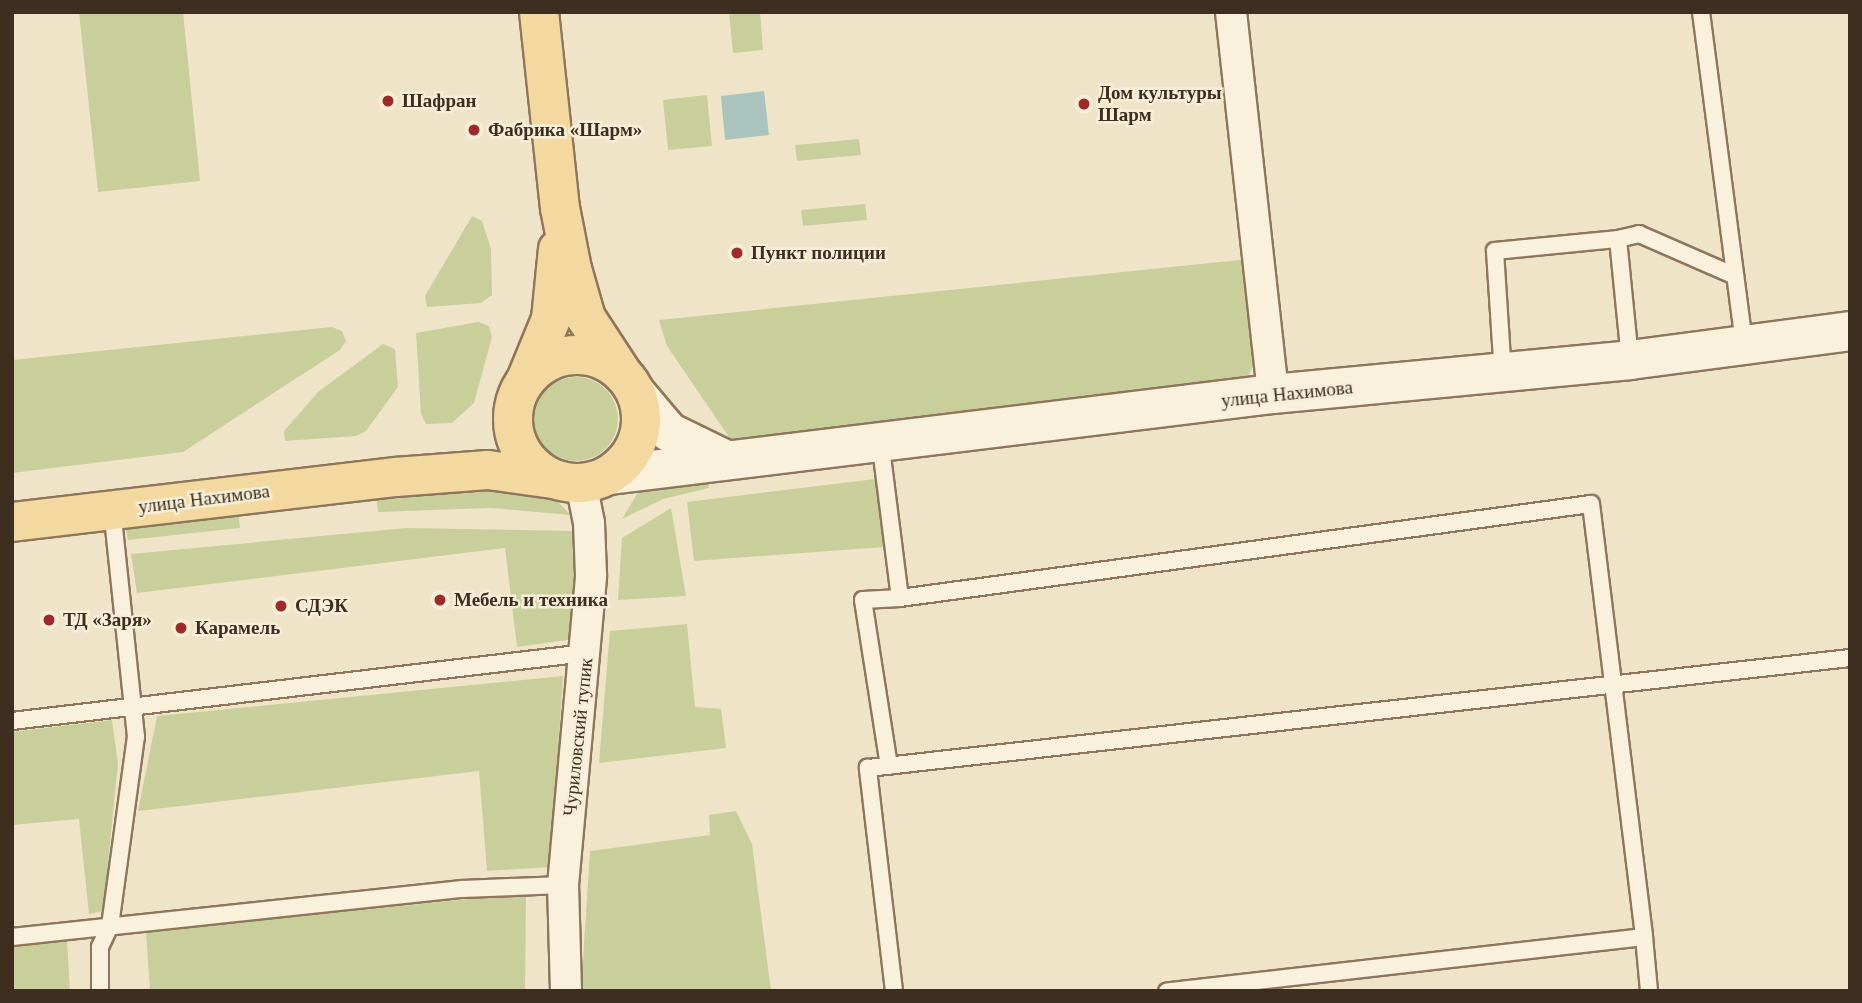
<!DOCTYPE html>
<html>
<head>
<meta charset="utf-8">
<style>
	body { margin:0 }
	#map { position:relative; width:1862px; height:1003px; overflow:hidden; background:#f0e4c8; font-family:Georgia,serif }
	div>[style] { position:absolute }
	.green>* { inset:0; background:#c9cf9b }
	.round { border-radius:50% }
	.water>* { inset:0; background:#a9c4bc }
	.roads { filter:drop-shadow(2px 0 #8d765c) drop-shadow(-2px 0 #8d765c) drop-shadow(0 2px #8d765c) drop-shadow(0 -2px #8d765c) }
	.lane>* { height:16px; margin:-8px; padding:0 8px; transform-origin:8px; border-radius:8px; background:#faf1dc }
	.street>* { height:30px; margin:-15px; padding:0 15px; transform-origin:15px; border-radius:15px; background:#faf1dc }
	.secondary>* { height:38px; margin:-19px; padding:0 19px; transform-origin:19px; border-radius:19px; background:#faf1dc }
	.primary>* { height:38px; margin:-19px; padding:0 19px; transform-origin:19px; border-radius:19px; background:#f3d9a0 }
	.primary>.ring { margin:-19px; padding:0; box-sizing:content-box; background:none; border:38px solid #f3d9a0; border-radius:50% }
	.dots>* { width:19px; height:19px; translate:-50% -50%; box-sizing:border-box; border:4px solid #f7eed8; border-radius:50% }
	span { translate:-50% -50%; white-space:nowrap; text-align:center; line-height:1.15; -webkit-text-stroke:5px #f7eed8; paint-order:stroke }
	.poi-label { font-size:19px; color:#3d2e20; font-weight:700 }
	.left { translate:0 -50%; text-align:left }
	.street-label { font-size:19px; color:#3d2e20 }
	.frame { position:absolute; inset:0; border:14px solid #3d2e20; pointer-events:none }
</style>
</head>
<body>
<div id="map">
	<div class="green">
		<i style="clip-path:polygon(79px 12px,183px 12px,200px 181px,98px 192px)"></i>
		<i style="clip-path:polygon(729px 12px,760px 12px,763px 50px,733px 53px)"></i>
		<i style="clip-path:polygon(707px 95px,712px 146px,668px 150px,663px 100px)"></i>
		<i style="clip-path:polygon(859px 139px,861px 155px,797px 161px,795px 145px)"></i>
		<i style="clip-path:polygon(865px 204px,867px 220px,803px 226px,801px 210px)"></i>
		<i style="clip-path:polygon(472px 216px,482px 221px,491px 249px,492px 295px,481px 303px,427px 307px,425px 296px)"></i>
		<i style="clip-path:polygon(1249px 259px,1260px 354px,1246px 379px,731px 440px,667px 346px,659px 320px)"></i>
		<i style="clip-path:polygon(478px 322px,489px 326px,492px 337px,474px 403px,452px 423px,426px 424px,421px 414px,416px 333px)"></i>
		<i style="clip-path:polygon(332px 327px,342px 331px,346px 341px,340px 350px,183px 452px,12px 473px,12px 360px)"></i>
		<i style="clip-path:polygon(383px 344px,395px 349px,398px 387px,366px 431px,356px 436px,285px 441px,284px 431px,318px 392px)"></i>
		<i class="round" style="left:534px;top:377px;width:84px;height:84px"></i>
		<i style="clip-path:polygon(492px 478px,551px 495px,571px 515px,491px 508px,378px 512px,375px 484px)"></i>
		<i style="clip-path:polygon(708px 479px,709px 488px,663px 499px,622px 519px,640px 489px)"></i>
		<i style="clip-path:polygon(875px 479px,884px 547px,694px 561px,687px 502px)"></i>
		<i style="clip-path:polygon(237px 500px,240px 528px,128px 540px,123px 514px)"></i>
		<i style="clip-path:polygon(671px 508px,686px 596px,618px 600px,622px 538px)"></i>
		<i style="clip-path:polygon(406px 528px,575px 531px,579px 553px,574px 639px,517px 647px,505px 548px,137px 593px,131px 554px)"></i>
		<i style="clip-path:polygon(687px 624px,695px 707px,721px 709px,726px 748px,599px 763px,610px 631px)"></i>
		<i style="clip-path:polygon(563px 676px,551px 867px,487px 871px,479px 771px,138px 811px,157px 716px)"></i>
		<i style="clip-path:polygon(112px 720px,118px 764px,103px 911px,89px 914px,79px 819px,12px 825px,12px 732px)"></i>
		<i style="clip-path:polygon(736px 811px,752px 844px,771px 991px,581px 991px,590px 851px,710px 835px,709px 815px)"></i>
		<i style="clip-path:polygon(526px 893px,525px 991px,150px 991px,146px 932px)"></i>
		<i style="clip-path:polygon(67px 940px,70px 991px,12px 991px,12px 946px)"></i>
	</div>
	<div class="water">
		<i style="clip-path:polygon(764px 91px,769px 135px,725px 140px,721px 96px)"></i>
	</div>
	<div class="roads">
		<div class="lane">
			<i style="left:1701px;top:12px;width:336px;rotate:82.6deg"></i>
			<i style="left:1618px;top:239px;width:22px;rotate:-13deg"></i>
			<i style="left:1639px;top:234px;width:105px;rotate:23.6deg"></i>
			<i style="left:1503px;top:375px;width:124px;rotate:-93.7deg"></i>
			<i style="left:1495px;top:251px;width:124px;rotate:-5.6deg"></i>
			<i style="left:1618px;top:239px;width:122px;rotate:84.3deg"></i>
			<i style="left:880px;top:440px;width:159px;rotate:82.8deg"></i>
			<i style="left:900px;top:598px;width:37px;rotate:177deg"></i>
			<i style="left:863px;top:600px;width:168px;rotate:81.1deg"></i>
			<i style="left:900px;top:598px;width:697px;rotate:-7.75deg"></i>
			<i style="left:1591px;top:504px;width:436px;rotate:83deg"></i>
			<i style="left:1644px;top:937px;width:480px;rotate:173.5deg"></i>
			<i style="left:12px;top:721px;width:578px;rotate:-6.76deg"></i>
			<i style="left:12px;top:937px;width:453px;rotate:-6.1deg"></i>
			<i style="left:462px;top:889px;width:101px;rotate:-2.3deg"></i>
			<i style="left:1644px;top:937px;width:54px;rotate:84.7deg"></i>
			<i style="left:100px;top:991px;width:44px;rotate:-90deg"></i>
			<i style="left:100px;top:947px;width:23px;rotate:-65deg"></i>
			<i style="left:110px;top:926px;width:191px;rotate:-82.2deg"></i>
			<i style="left:136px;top:737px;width:228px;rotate:-96deg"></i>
			<i style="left:894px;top:991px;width:225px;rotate:-96.7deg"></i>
			<i style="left:868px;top:768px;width:988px;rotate:-6.39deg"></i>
		</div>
		<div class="street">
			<i style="left:1231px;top:12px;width:384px;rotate:83.7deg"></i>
			<i style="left:566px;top:991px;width:106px;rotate:-91.6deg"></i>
			<i style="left:563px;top:885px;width:311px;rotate:-84.8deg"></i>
			<i style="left:591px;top:575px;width:52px;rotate:-92.2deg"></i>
			<i style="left:589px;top:523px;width:41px;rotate:-101.3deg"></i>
		</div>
		<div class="secondary">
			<i style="left:636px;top:393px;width:51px;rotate:49.8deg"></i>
			<i style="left:669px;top:432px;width:61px;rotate:26.1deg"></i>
			<i style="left:610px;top:475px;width:668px;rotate:-6.97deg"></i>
			<i style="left:1273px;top:394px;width:359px;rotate:-5.4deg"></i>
			<i style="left:1630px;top:360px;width:222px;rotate:-7.5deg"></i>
		</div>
		<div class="primary">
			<i style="left:539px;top:12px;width:197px;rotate:83.9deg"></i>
			<i style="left:560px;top:208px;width:62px;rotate:78.9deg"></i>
			<i style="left:572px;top:269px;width:51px;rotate:74.1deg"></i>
			<i style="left:586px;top:318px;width:66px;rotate:56.8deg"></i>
			<i class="ring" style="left:513px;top:355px;width:90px;height:90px"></i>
			<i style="left:526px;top:380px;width:66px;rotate:-67.7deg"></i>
			<i style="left:551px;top:319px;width:70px;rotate:-84.3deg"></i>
			<i style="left:12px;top:522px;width:387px;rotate:-6.7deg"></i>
			<i style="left:396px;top:477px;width:92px;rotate:-4.4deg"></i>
			<i style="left:488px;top:470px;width:67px;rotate:7.8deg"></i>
		</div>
	</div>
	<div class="dots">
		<i style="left:388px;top:101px;background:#9e2a2b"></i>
		<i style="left:1084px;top:104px;background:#9e2a2b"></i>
		<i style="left:474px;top:130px;background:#9e2a2b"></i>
		<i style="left:737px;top:253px;background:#9e2a2b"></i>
		<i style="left:440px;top:600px;background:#9e2a2b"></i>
		<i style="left:281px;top:606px;background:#9e2a2b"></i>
		<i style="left:49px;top:620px;background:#9e2a2b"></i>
		<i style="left:181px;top:628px;background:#9e2a2b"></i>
	</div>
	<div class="poi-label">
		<span class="left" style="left:1098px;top:104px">Дом культуры<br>Шарм</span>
		<span class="left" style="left:402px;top:101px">Шафран</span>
		<span class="left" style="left:488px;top:130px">Фабрика «Шарм»</span>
		<span class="left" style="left:751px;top:253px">Пункт полиции</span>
		<span class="left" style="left:454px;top:600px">Мебель и техника</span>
		<span class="left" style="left:295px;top:606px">СДЭК</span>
		<span class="left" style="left:63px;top:620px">ТД «Заря»</span>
		<span class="left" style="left:195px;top:628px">Карамель</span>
	</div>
	<div class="street-label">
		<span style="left:1287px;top:394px;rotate:-6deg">улица Нахимова</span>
		<span style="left:204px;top:499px;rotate:-7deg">улица Нахимова</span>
		<span style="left:578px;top:737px;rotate:-84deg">Чуриловский тупик</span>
	</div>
	<div class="frame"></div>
</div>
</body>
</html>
